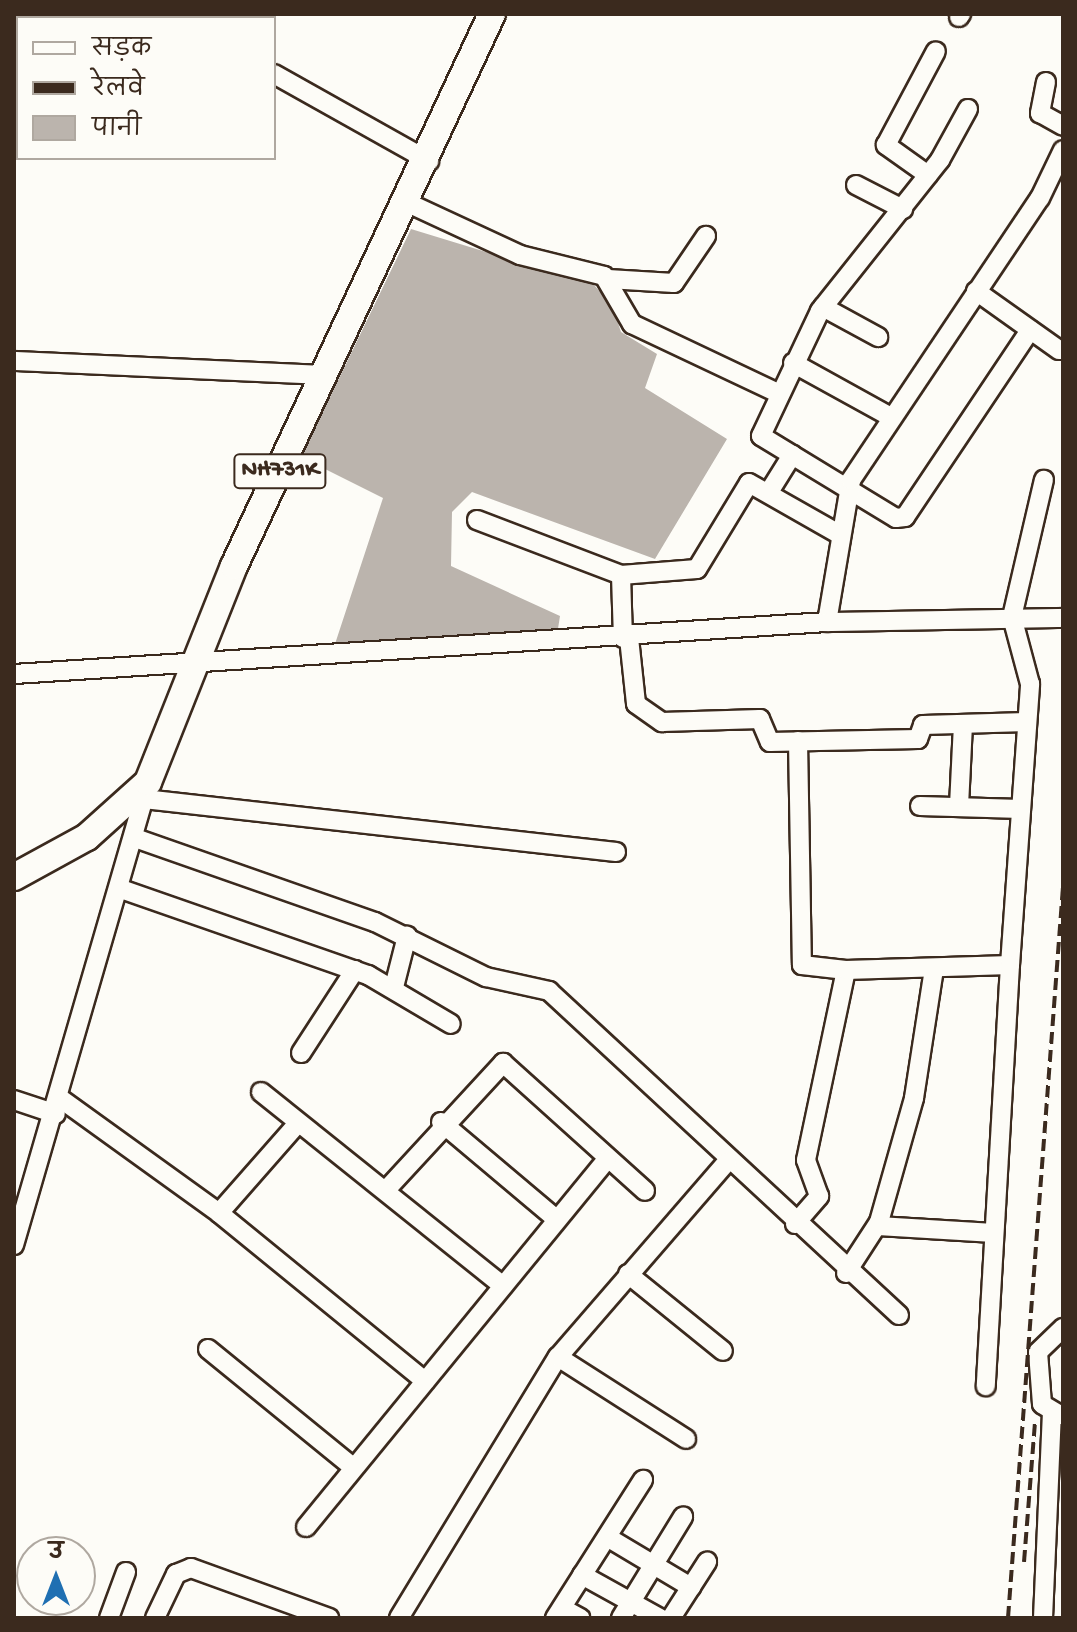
<!DOCTYPE html>
<html>
<head>
<meta charset="utf-8">
<style>
	body { margin:0 }
	#map { position:relative; width:1077px; height:1632px; overflow:hidden; background:#fdfcf7; font-family:"Gochi Hand","Playpen Sans Deva",sans-serif }
	div>[style] { position:absolute }
	.water>* { inset:0; background:#bbb4ad }
	.roads { filter:drop-shadow(2px 0 #3b2a1e) drop-shadow(-2px 0 #3b2a1e) drop-shadow(0 2px #3b2a1e) drop-shadow(0 -2px #3b2a1e) }
	.minor>* { height:18px; margin:-9px; padding:0 9px; transform-origin:9px; border-radius:9px; background:#fdfcf7 }
	.highway>* { height:26px; margin:-13px; padding:0 13px; transform-origin:13px; border-radius:13px; background:#fdfcf7 }
	.rail>* { height:4px; margin-top:-2px; transform-origin:0; background:repeating-linear-gradient(90deg,#3b2a1e 0 12px,transparent 0 18px) }
	span { translate:-50% -50%; white-space:nowrap; text-align:center; line-height:1.15; -webkit-text-stroke:7px #fdfcf7; paint-order:stroke }
	.shield-label span { padding:2px 6px; background:#fdfcf7; border:2px solid; border-radius:6px; -webkit-text-stroke-width:0 }
	.shield-label { font-size:24px; color:#3b2a1e; font-weight:700 }
	.frame { position:absolute; inset:0; border:16px solid #3b2a1e; pointer-events:none }
	.legend { position:absolute; left:16px; top:16px; width:260px; height:144px; box-sizing:border-box; background:#fdfcf7; border:2px solid #afa8a0; margin:0; padding:10px 14px; list-style:none; font-size:24px; color:#3b2a1e }
	.legend li { display:flex; align-items:center; gap:16px; height:40px }
	.legend b { width:40px; border:2px solid #afa8a0 }
	.north { position:absolute; left:16px; top:1536px; width:80px; height:80px; box-sizing:border-box; background:#fdfcf7; border:2px solid #afa8a0; border-radius:50%; rotate:0deg; font-size:22px; font-weight:700; line-height:32px; text-align:center; color:#3b2a1e }
	.north::after { content:''; display:block; margin:auto; width:28px; height:36px; background:#1f6fb2; clip-path:polygon(50% 0,100% 100%,50% 72%,0 100%) }
</style>
</head>
<body>
<div id="map">
	<div class="water">
		<i style="clip-path:polygon(411px 229px,594px 285px,612px 305px,621px 332px,657px 354px,645px 388px,727px 439px,655px 559px,472px 492px,452px 512px,451px 566px,560px 616px,557px 635px,335px 644px,383px 498px,301px 457px)"></i>
	</div>
	<div class="roads">
		<div class="minor">
			<i style="left:150px;top:14px;width:10px;rotate:24deg"></i>
			<i style="left:959px;top:17px;width:4px;rotate:-56deg"></i>
			<i style="left:274px;top:74px;width:178px;rotate:29.3deg"></i>
			<i style="left:1046px;top:82px;width:32px;rotate:101deg"></i>
			<i style="left:1040px;top:113px;width:26px;rotate:29deg"></i>
			<i style="left:968px;top:109px;width:58px;rotate:118.8deg"></i>
			<i style="left:940px;top:160px;width:193px;rotate:128.5deg"></i>
			<i style="left:820px;top:311px;width:138px;rotate:115.3deg"></i>
			<i style="left:761px;top:436px;width:158px;rotate:31.3deg"></i>
			<i style="left:896px;top:518px;width:9px;rotate:-6deg"></i>
			<i style="left:905px;top:517px;width:225px;rotate:-56.2deg"></i>
			<i style="left:928px;top:175px;width:52px;rotate:-144.5deg"></i>
			<i style="left:886px;top:145px;width:106px;rotate:-62deg"></i>
			<i style="left:856px;top:185px;width:53px;rotate:27.1deg"></i>
			<i style="left:408px;top:203px;width:123px;rotate:24.9deg"></i>
			<i style="left:520px;top:255px;width:87px;rotate:14deg"></i>
			<i style="left:604px;top:276px;width:56px;rotate:59.7deg"></i>
			<i style="left:632px;top:324px;width:161px;rotate:25.3deg"></i>
			<i style="left:608px;top:279px;width:66px;rotate:3.5deg"></i>
			<i style="left:674px;top:283px;width:57px;rotate:-55.8deg"></i>
			<i style="left:976px;top:291px;width:102px;rotate:35.4deg"></i>
			<i style="left:823px;top:307px;width:63px;rotate:28.6deg"></i>
			<i style="left:14px;top:361px;width:312px;rotate:2.6deg"></i>
			<i style="left:793px;top:363px;width:112px;rotate:28.9deg"></i>
			<i style="left:769px;top:492px;width:44px;rotate:-58.1deg"></i>
			<i style="left:477px;top:520px;width:154px;rotate:20.9deg"></i>
			<i style="left:621px;top:575px;width:76px;rotate:-4.5deg"></i>
			<i style="left:697px;top:569px;width:100px;rotate:-58.8deg"></i>
			<i style="left:749px;top:483px;width:101px;rotate:29.6deg"></i>
			<i style="left:621px;top:575px;width:63px;rotate:88.2deg"></i>
			<i style="left:827px;top:622px;width:144px;rotate:-80.4deg"></i>
			<i style="left:851px;top:480px;width:339px;rotate:-56.2deg"></i>
			<i style="left:1040px;top:198px;width:53px;rotate:-64.4deg"></i>
			<i style="left:629px;top:638px;width:66px;rotate:83.9deg"></i>
			<i style="left:636px;top:704px;width:32px;rotate:35deg"></i>
			<i style="left:662px;top:722px;width:98px;rotate:-1.8deg"></i>
			<i style="left:760px;top:719px;width:25px;rotate:67deg"></i>
			<i style="left:770px;top:742px;width:148px;rotate:-1.2deg"></i>
			<i style="left:918px;top:739px;width:15px;rotate:-70deg"></i>
			<i style="left:923px;top:725px;width:104px;rotate:-1.7deg"></i>
			<i style="left:14px;top:674px;width:815px;rotate:-3.66deg"></i>
			<i style="left:827px;top:622px;width:236px;rotate:-1deg"></i>
			<i style="left:798px;top:741px;width:224px;rotate:89deg"></i>
			<i style="left:802px;top:965px;width:44px;rotate:6.5deg"></i>
			<i style="left:144px;top:799px;width:475px;rotate:6.4deg"></i>
			<i style="left:920px;top:806px;width:101px;rotate:1.7deg"></i>
			<i style="left:959px;top:806px;width:82px;rotate:-87.2deg"></i>
			<i style="left:135px;top:838px;width:254px;rotate:19.3deg"></i>
			<i style="left:375px;top:922px;width:124px;rotate:26.4deg"></i>
			<i style="left:486px;top:977px;width:65px;rotate:12.5deg"></i>
			<i style="left:549px;top:991px;width:477px;rotate:42.8deg"></i>
			<i style="left:121px;top:889px;width:262px;rotate:19.2deg"></i>
			<i style="left:368px;top:975px;width:96px;rotate:30.6deg"></i>
			<i style="left:1010px;top:965px;width:282px;rotate:-85.9deg"></i>
			<i style="left:1030px;top:684px;width:69px;rotate:-105deg"></i>
			<i style="left:1012px;top:617px;width:141px;rotate:-76.9deg"></i>
			<i style="left:394px;top:987px;width:53px;rotate:-75.7deg"></i>
			<i style="left:301px;top:1053px;width:99px;rotate:-57deg"></i>
			<i style="left:261px;top:1092px;width:310px;rotate:38.7deg"></i>
			<i style="left:61px;top:1099px;width:195px;rotate:35.8deg"></i>
			<i style="left:219px;top:1213px;width:266px;rotate:39.2deg"></i>
			<i style="left:14px;top:1100px;width:44px;rotate:18.4deg"></i>
			<i style="left:441px;top:1122px;width:150px;rotate:40.1deg"></i>
			<i style="left:386px;top:1190px;width:173px;rotate:-47.3deg"></i>
			<i style="left:503px;top:1063px;width:191px;rotate:42deg"></i>
			<i style="left:219px;top:1213px;width:120px;rotate:-48.7deg"></i>
			<i style="left:795px;top:1224px;width:37px;rotate:-49deg"></i>
			<i style="left:819px;top:1196px;width:38px;rotate:-110deg"></i>
			<i style="left:806px;top:1160px;width:194px;rotate:-78.1deg"></i>
			<i style="left:846px;top:970px;width:164px;rotate:-1.7deg"></i>
			<i style="left:1010px;top:965px;width:422px;rotate:93.3deg"></i>
			<i style="left:878px;top:1226px;width:116px;rotate:3.5deg"></i>
			<i style="left:14px;top:1245px;width:481px;rotate:-73.8deg"></i>
			<i style="left:846px;top:1273px;width:61px;rotate:-57.1deg"></i>
			<i style="left:879px;top:1222px;width:129px;rotate:-74.2deg"></i>
			<i style="left:914px;top:1098px;width:131px;rotate:-81.2deg"></i>
			<i style="left:628px;top:1274px;width:122px;rotate:39deg"></i>
			<i style="left:208px;top:1349px;width:188px;rotate:39.2deg"></i>
			<i style="left:558px;top:1357px;width:152px;rotate:32.6deg"></i>
			<i style="left:1060px;top:1415px;width:21px;rotate:-149deg"></i>
			<i style="left:1042px;top:1404px;width:52px;rotate:-94.4deg"></i>
			<i style="left:1038px;top:1352px;width:35px;rotate:-44deg"></i>
			<i style="left:306px;top:1527px;width:474px;rotate:-50.7deg"></i>
			<i style="left:607px;top:1537px;width:98px;rotate:30.8deg"></i>
			<i style="left:582px;top:1575px;width:89px;rotate:28.9deg"></i>
			<i style="left:562px;top:1608px;width:21px;rotate:29deg"></i>
			<i style="left:109px;top:1618px;width:49px;rotate:-69.7deg"></i>
			<i style="left:155px;top:1618px;width:49px;rotate:-64.5deg"></i>
			<i style="left:176px;top:1574px;width:16px;rotate:-22deg"></i>
			<i style="left:191px;top:1568px;width:147px;rotate:19.9deg"></i>
			<i style="left:399px;top:1618px;width:306px;rotate:-58.7deg"></i>
			<i style="left:558px;top:1357px;width:258px;rotate:-49.1deg"></i>
			<i style="left:555px;top:1618px;width:164px;rotate:-57.5deg"></i>
			<i style="left:621px;top:1618px;width:119px;rotate:-58.5deg"></i>
			<i style="left:671px;top:1618px;width:67px;rotate:-57.3deg"></i>
			<i style="left:1043px;top:1618px;width:207px;rotate:-87.5deg"></i>
		</div>
		<div class="highway">
			<i style="left:14px;top:877px;width:83px;rotate:-28.7deg"></i>
			<i style="left:87px;top:837px;width:82px;rotate:-42deg"></i>
			<i style="left:148px;top:782px;width:232px;rotate:-68.3deg"></i>
			<i style="left:234px;top:566px;width:609px;rotate:-64.95deg"></i>
		</div>
	</div>
	<div class="rail">
		<i style="left:1024px;top:1562px;width:139px;rotate:-85.5deg"></i>
		<i style="left:1008px;top:1618px;width:733px;rotate:-85.7deg"></i>
	</div>
	<div class="shield-label">
		<span style="left:280px;top:471px">NH731K</span>
	</div>
	<div class="frame"></div>
	<ul class="legend">
	<li><b style="height:10px;background:#fdfcf7"></b>सड़क</li>
	<li><b style="height:10px;background:#3b2a1e"></b>रेलवे</li>
	<li><b style="height:22px;background:#bbb4ad"></b>पानी</li>
	</ul>
	<div class="north">उ</div>
</div>
</body>
</html>
